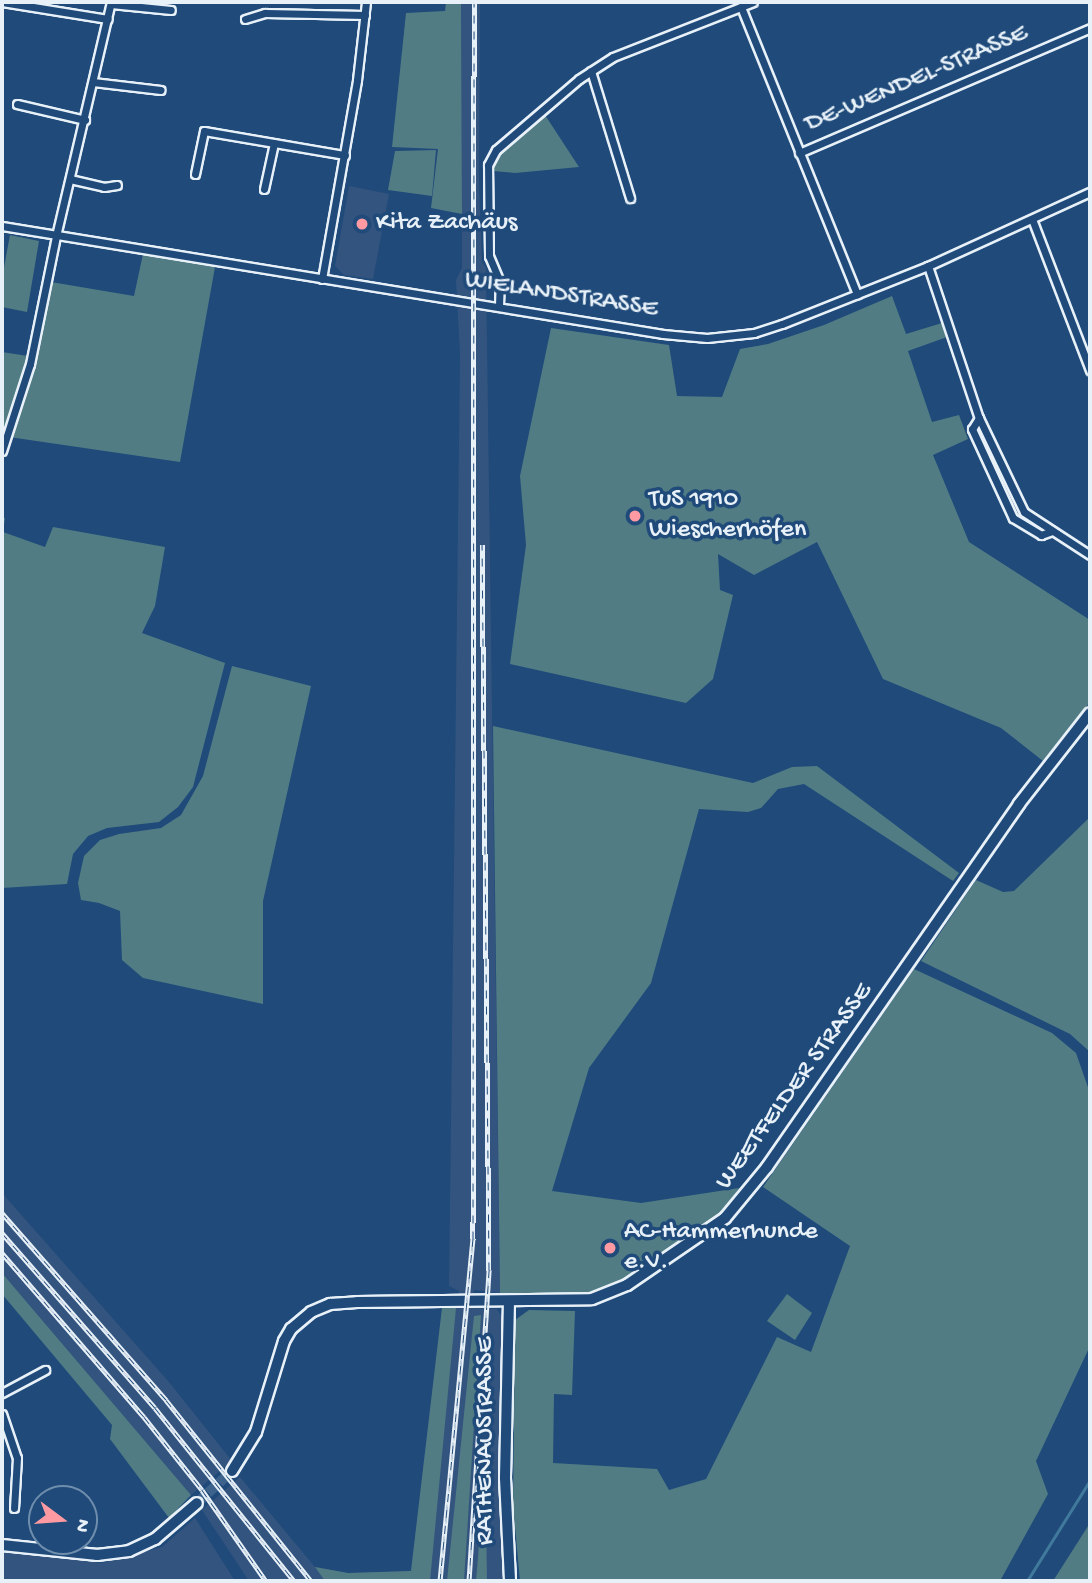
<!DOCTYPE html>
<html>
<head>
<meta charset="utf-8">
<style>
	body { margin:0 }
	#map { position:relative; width:1092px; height:1583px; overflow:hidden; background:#1f4a7a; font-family:"Gochi Hand",sans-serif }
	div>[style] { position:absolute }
	.built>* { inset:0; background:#33547e }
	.green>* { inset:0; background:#517c84 }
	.stream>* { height:2.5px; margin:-1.25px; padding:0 1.25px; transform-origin:1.25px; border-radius:1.25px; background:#41799c }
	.tertiary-tunnel>* { height:10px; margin-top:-5px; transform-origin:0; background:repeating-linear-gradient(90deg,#3d638d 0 10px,transparent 0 15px) }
	.roads { filter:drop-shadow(2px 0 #e8f1f8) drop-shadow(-2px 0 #e8f1f8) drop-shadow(0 2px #e8f1f8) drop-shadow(0 -2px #e8f1f8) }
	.minor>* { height:7px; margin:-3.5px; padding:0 3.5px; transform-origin:3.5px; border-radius:3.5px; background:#1f4a7a }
	.tertiary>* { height:10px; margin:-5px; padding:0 5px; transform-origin:5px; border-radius:5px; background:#1f4a7a }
	.rail>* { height:5px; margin-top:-2.5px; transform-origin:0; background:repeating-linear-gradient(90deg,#1f4a7a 0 8px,#e8f1f8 0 16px); box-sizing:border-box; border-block:2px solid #e8f1f8 }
	.dots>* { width:19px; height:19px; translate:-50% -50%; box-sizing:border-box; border:4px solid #1f4a7a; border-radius:50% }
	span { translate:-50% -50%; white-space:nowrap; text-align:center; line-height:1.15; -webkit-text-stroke:7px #1f4a7a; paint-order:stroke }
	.street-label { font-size:26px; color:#e8f1f8 }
	.poi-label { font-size:26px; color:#e8f1f8 }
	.left { translate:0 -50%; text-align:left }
	.frame { position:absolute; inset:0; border:4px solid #e8f1f8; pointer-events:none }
	.north { position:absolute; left:28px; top:1485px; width:70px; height:70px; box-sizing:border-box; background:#1f4a7a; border:2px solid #6f8dac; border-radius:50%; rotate:106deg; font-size:19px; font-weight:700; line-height:28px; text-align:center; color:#e8f1f8 }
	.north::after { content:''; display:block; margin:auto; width:24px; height:32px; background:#ff9aa2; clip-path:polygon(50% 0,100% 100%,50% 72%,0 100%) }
</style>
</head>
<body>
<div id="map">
	<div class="built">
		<i style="clip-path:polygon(461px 2px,480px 2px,479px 185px,482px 262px,486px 268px,500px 1293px,474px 1290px,472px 1308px,497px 1309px,502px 1317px,505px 1393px,500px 1488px,503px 1581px,249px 1581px,202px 1510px,240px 1477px,315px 1567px,348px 1573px,411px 1571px,442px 1308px,458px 1308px,459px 1291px,449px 1286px,460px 355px,456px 280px,462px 268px)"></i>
		<i style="clip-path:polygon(349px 186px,389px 194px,373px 279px,344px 275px,335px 266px)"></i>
		<i style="clip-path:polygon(2px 1193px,169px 1382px,232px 1461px,191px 1495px,2px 1273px)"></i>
		<i style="clip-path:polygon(195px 1518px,235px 1581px,2px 1581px,2px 1551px,102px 1563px,162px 1547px)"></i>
	</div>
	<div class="green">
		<i style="clip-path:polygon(446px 2px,461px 2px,462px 214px,431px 208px,438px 149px,392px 147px,406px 13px,445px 11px)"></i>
		<i style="clip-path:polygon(545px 115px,579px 167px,515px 173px,493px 171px,495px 161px,506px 149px)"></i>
		<i style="clip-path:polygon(436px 150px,432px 196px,388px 190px,395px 151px)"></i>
		<i style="clip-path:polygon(10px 235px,39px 241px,27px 312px,2px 307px,2px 278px)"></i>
		<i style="clip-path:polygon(143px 254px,215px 267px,180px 462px,9px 437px,34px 366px,51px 282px,134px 296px)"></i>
		<i style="clip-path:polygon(892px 296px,906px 334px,942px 323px,947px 337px,908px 351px,932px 422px,959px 415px,968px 439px,933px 455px,969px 542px,1090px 620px,1090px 702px,1043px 761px,1001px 728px,883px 679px,817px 542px,754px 575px,718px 554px,720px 590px,733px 595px,713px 679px,686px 703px,510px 664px,526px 545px,520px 476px,551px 328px,669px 345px,677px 396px,722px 397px,740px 349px,768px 344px,824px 325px)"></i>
		<i style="clip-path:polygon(2px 352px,28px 356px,2px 445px)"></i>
		<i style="clip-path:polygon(2px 517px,5px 518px,3px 532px,45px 547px,53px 527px,165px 547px,155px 606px,142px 633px,225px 663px,193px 787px,178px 807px,159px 822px,107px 828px,88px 836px,73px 854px,67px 884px,2px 888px)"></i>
		<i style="clip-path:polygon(232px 666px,311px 686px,263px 901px,263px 1004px,143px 978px,122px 960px,120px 911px,99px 903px,81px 900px,78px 883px,84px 856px,100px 840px,119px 834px,161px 828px,181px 815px,203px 776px)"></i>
		<i style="clip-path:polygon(493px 726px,753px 783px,792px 767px,817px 766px,959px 873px,953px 881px,804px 784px,778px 789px,761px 808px,748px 812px,699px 809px,651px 983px,589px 1068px,552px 1191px,641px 1203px,739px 1188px,721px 1216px,626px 1281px,590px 1295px,500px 1293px)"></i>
		<i style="clip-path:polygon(1090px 817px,1090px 1052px,1070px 1034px,921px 961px,976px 880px,1003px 892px,1014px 891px)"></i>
		<i style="clip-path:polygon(914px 969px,1052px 1033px,1076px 1053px,1090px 1093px,1090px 1346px,1036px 1461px,1048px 1494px,1000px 1581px,520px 1581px,513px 1505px,515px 1320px,529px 1310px,575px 1311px,572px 1395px,554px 1394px,553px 1463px,657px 1469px,669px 1490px,706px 1479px,777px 1337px,811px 1352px,850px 1246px,763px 1187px)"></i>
		<i style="clip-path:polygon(2px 1273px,191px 1495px,169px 1518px,110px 1439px,112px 1425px,2px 1294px)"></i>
		<i style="clip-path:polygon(787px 1294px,812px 1313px,795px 1340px,767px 1321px)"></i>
		<i style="clip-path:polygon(442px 1308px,456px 1308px,430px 1581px,325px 1581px,315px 1567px,348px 1573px,411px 1571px)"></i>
		<i style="clip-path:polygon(481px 1315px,464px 1581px,447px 1581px,474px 1316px)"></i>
		<i style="clip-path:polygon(485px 1452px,487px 1581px,476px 1581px,478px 1557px)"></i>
		<i style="clip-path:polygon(1090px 1523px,1090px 1581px,1053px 1581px)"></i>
	</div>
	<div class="stream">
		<i style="left:1027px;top:1581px;width:119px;rotate:-58deg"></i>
	</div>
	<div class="tertiary-tunnel">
		<i style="left:197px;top:1503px;width:47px;rotate:-42.4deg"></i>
	</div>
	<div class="roads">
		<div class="minor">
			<i style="left:2px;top:2px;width:107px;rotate:9.1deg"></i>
			<i style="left:111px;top:4px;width:60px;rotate:5.7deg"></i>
			<i style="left:741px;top:7px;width:310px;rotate:68deg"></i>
			<i style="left:245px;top:19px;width:21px;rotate:-17deg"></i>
			<i style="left:265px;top:13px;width:100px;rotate:1.1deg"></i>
			<i style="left:591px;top:71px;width:133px;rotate:72.9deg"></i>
			<i style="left:93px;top:82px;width:68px;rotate:6.7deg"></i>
			<i style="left:17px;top:104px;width:70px;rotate:13.2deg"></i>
			<i style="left:799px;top:153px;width:317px;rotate:-23.2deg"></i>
			<i style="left:195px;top:174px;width:44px;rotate:-78.2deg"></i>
			<i style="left:204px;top:131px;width:143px;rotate:9.7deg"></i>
			<i style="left:70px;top:179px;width:35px;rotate:13deg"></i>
			<i style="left:104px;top:187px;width:13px;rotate:-9deg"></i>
			<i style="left:264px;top:189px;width:47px;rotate:-77.7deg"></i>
			<i style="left:1032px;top:219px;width:162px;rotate:69deg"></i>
			<i style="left:2px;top:226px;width:670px;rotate:9.28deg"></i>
			<i style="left:663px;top:334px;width:44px;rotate:5.2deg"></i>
			<i style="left:707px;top:338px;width:47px;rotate:-6.1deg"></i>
			<i style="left:754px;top:333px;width:29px;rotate:-18deg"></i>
			<i style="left:782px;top:324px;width:157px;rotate:-21.7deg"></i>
			<i style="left:928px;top:266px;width:178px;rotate:-24.6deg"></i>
			<i style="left:928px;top:266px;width:160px;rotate:71.5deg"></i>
			<i style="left:979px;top:418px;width:104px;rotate:64.4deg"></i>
			<i style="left:1024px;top:512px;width:79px;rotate:33.1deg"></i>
			<i style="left:322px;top:279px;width:202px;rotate:-80deg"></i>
			<i style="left:357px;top:80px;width:79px;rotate:-83.4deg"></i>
			<i style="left:499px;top:306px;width:24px;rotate:-88deg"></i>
			<i style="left:500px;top:282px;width:28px;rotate:-113deg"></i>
			<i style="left:489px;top:256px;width:91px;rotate:-90.6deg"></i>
			<i style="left:488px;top:165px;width:17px;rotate:-62deg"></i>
			<i style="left:496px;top:150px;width:109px;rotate:-40.5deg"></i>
			<i style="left:579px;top:79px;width:40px;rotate:-32.9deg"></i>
			<i style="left:613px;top:57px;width:150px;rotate:-21.4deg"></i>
			<i style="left:979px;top:418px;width:13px;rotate:122deg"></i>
			<i style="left:972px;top:429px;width:98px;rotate:65.3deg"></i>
			<i style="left:1013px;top:518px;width:33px;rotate:31deg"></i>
			<i style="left:1041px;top:535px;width:12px;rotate:-20deg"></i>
			<i style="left:2px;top:451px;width:91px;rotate:-72.2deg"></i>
			<i style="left:30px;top:364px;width:131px;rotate:-78.5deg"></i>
			<i style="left:56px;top:236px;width:240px;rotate:-76.8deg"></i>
			<i style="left:2px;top:1393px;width:49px;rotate:-28.1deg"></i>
			<i style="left:2px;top:1414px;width:46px;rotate:71.2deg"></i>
			<i style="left:17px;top:1458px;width:50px;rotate:93.4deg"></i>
		</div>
		<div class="tertiary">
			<i style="left:509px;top:1301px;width:177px;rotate:91.3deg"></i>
			<i style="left:505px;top:1478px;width:103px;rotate:87.2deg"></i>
			<i style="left:232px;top:1471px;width:46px;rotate:-58.4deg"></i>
			<i style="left:256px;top:1432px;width:95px;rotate:-72.9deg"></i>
			<i style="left:284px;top:1341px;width:14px;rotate:-60deg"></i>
			<i style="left:291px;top:1329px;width:26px;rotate:-40deg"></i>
			<i style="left:311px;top:1312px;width:21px;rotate:-23deg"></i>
			<i style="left:330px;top:1304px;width:27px;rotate:-4deg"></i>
			<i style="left:357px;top:1302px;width:235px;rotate:-0.7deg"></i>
			<i style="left:592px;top:1299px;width:38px;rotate:-22deg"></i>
			<i style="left:627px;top:1285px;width:119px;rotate:-34.4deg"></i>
			<i style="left:725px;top:1218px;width:66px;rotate:-50.5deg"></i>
			<i style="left:767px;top:1167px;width:442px;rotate:-55.2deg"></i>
			<i style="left:1019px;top:804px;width:115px;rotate:-52deg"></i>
			<i style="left:2px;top:1545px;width:96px;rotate:6deg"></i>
			<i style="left:97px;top:1555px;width:32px;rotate:-7deg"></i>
			<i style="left:129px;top:1551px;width:29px;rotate:-25deg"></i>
			<i style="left:155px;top:1539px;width:55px;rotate:-40.6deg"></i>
		</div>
	</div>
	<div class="rail">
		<i style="left:2px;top:1213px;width:249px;rotate:48.7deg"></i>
		<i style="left:166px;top:1400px;width:232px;rotate:51.3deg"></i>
		<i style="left:2px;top:1233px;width:232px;rotate:48.8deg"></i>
		<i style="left:155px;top:1408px;width:222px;rotate:51.2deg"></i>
		<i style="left:2px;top:1253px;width:217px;rotate:49.1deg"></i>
		<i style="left:144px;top:1417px;width:93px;rotate:51.5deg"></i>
		<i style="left:202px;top:1490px;width:111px;rotate:54.9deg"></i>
		<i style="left:440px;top:1581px;width:344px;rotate:-84.5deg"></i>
		<i style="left:473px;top:1239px;width:1237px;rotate:-89.95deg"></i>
		<i style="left:469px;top:1581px;width:312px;rotate:-86.3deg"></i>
		<i style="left:489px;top:1270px;width:726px;rotate:-90.55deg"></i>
	</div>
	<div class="dots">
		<i style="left:362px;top:224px;background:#ff9aa2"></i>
		<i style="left:635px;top:516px;background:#ff9aa2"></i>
		<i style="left:610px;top:1248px;background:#ff9aa2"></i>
	</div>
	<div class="street-label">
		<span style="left:917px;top:80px;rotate:-23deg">DE-WENDEL-STRASSE</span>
		<span style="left:561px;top:296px;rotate:9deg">WIELANDSTRASSE</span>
		<span style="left:795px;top:1087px;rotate:-54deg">WEETFELDER STRASSE</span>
		<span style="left:487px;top:1441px;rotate:-90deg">RATHENAUSTRASSE</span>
	</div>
	<div class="poi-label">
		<span class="left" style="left:376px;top:224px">Kita Zachäus</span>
		<span class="left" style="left:649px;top:516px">TuS 1910<br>Wiescherhöfen</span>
		<span class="left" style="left:624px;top:1248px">AC-Hammerhunde<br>e.V.</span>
	</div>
	<div class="frame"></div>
	<div class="north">N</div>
</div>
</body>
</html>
